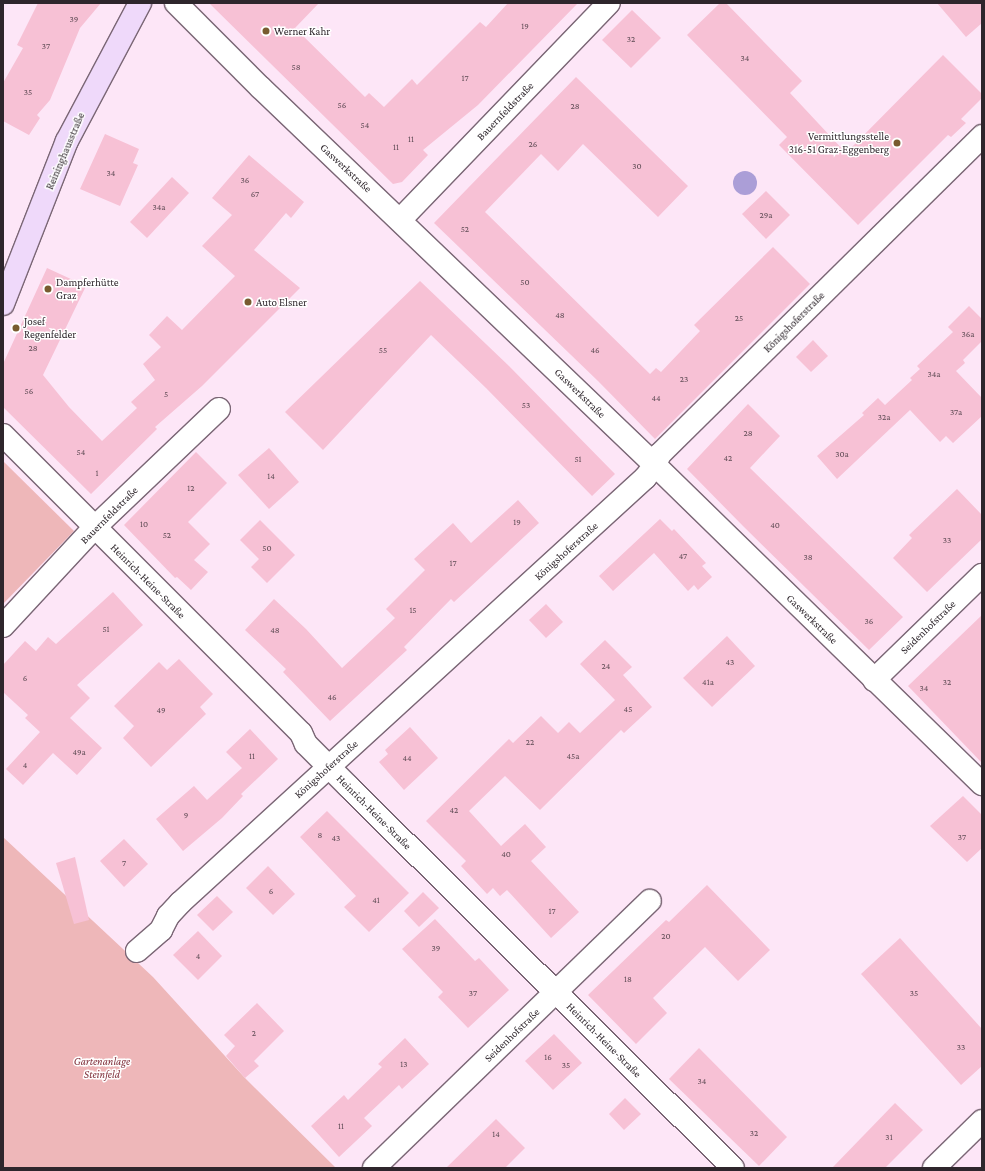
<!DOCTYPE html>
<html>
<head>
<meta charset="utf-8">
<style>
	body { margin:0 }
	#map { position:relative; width:985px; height:1171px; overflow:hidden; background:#fde6f7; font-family:"Crimson Pro",serif }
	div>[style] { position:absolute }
	.green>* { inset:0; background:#eeb7b9 }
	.water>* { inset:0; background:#ab9ed7 }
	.round { border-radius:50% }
	.building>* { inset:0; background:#f7c1d5 }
	.roads { filter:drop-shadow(1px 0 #7a6675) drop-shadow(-1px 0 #7a6675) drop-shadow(0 1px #7a6675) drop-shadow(0 -1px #7a6675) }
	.minor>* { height:22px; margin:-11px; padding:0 11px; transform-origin:11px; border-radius:11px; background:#fff }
	.major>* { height:22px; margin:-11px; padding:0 11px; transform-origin:11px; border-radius:11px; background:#efd9fa }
	.dots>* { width:11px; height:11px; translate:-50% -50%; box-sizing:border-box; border:2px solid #fff; border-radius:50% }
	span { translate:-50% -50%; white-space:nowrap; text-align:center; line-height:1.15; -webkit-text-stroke:3px #fff; paint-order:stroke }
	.number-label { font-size:9px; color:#604d56 }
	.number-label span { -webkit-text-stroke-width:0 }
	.poi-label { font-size:11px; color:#2e262c }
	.left { translate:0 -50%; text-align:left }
	.right { translate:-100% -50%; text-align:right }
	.street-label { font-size:11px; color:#2e262c }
	.park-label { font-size:11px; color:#802f3a; font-style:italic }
	.frame { position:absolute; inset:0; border:4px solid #2e262c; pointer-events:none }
</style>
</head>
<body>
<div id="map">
	<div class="green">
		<i style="clip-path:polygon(3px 461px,74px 531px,3px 604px)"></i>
		<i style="clip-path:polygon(3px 837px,153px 977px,245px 1078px,336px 1168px,3px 1168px)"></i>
	</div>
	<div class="water">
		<i class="round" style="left:733px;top:171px;width:24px;height:24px"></i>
	</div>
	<div class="building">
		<i style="clip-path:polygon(38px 3px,101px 3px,80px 28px,50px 100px,37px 115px,40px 118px,29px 135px,3px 121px,3px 83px,23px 48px,17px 45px)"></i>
		<i style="clip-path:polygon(209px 3px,319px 3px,295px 28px,365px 97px,369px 93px,384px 107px,412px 79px,417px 85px,480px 22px,486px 27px,508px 3px,578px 3px,478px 105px,423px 150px,428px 155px,402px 182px,393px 184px)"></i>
		<i style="clip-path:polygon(720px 3px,726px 3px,802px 81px,790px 93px,846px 153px,943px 55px,982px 94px,982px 98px,961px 119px,966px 123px,951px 137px,948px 135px,858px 225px,779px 145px,787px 137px,687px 35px)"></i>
		<i style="clip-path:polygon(937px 3px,982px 3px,982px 23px,966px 37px)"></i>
		<i style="clip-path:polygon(632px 10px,661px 38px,631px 68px,602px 40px)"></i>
		<i style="clip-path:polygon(576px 77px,688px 186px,658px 217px,583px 144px,558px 171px,541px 154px,485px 212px,650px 374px,656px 368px,661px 372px,700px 331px,694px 325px,773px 247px,810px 284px,655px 439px,598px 381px,434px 223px)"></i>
		<i style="clip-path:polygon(105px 134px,139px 149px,133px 163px,138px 165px,120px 206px,80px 189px)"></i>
		<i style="clip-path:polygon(249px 155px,304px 202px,291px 218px,286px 213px,254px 250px,300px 288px,202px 386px,155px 427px,157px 429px,91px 494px,3px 407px,3px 364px,47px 268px,86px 286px,43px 375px,69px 407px,102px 441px,137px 408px,131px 402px,155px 380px,143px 364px,161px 347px,149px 335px,167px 316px,182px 330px,235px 276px,202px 246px,232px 215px,212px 198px)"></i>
		<i style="clip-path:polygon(172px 177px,189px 193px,147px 238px,130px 222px)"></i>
		<i style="clip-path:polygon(766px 191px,790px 215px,766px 239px,742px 214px)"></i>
		<i style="clip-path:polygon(420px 281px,509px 366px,615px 474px,592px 496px,486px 388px,431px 335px,323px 450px,285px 412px)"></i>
		<i style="clip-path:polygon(969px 306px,982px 319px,982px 341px,963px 360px,965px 363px,956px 371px,982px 398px,982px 416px,953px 443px,946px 436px,940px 442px,910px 410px,837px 479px,817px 456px,864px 415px,862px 413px,878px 398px,885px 405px,912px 380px,910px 378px,920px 369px,917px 366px,953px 332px,948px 327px)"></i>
		<i style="clip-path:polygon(813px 340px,828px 356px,811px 372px,796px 357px)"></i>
		<i style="clip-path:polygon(748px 404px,780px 436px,750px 468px,903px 617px,869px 650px,743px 526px,687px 469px)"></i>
		<i style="clip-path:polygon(269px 448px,299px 482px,269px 509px,238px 475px)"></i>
		<i style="clip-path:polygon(196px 452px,227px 483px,188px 522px,210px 544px,194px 560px,208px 572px,191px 590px,177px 577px,175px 578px,124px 525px)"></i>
		<i style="clip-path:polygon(957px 489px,982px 515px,982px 539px,927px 592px,893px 558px,912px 538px,909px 535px)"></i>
		<i style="clip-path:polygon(518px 500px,539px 523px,454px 602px,451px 599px,404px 647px,407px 650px,330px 721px,283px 672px,286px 669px,245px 630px,274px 599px,306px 629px,342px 668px,395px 618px,386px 609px,425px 570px,414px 559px,453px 523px,471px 543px)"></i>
		<i style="clip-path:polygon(660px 519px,672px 531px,674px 529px,706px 563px,702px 566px,712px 577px,698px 590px,694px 585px,688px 591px,654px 553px,613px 591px,599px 576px)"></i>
		<i style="clip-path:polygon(260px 520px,295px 555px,267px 583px,251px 567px,259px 559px,240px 540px)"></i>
		<i style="clip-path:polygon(113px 592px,143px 625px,77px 685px,90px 698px,70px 718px,102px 748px,77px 775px,53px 753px,23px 785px,6px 769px,40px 732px,25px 718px,28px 715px,3px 692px,3px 665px,25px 641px,36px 651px,48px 637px,56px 644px)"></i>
		<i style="clip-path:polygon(546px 604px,563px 622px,546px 638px,529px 620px)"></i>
		<i style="clip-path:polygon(982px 615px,982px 763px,908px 686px)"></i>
		<i style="clip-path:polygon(727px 636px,755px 666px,712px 707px,683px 678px)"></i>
		<i style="clip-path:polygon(605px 640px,632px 667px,623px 675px,652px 707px,624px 733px,621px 730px,540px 810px,505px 776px,469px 811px,501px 846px,525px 824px,546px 847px,531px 861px,579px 912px,551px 938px,507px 890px,500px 896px,493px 888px,487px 894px,461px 866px,466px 861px,426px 821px,509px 739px,513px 743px,541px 716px,558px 733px,569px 722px,580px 733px,615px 700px,580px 664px)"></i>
		<i style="clip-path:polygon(179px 659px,213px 694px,200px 707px,206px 714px,151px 767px,123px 738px,134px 726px,114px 706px,159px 662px,167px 670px)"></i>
		<i style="clip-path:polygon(410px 727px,438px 758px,404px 790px,379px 762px,388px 754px,385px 750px)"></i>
		<i style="clip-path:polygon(250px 729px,278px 759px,241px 794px,243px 796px,222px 818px,183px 851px,156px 819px,194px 786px,207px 800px,242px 768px,226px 752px)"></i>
		<i style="clip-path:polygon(963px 796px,982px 815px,982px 848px,967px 862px,930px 826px)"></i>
		<i style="clip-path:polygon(327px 811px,409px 893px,369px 932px,344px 907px,356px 896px,300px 837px)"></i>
		<i style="clip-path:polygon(124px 839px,148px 864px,124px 887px,100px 861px)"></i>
		<i style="clip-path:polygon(75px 857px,89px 920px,74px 924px,56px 863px)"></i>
		<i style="clip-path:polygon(268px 866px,295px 894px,273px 915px,246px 888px)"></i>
		<i style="clip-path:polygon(707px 885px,770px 950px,738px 981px,705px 947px,653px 998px,667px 1013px,636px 1044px,588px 995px,666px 920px,669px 922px)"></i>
		<i style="clip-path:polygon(423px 892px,439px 908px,419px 927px,404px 911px)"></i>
		<i style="clip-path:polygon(217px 896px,233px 912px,213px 931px,197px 915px)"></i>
		<i style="clip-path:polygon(435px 919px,475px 961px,479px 958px,509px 990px,468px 1028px,438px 997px,443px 992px,402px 949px)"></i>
		<i style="clip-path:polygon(198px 931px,222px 956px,198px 980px,173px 955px)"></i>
		<i style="clip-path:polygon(900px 938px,982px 1029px,982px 1066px,961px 1085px,861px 974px)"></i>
		<i style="clip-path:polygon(257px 1003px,284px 1031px,254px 1061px,259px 1066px,245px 1078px,226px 1056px,235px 1046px,224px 1035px)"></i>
		<i style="clip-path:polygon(554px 1034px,582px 1063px,553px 1090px,525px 1061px)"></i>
		<i style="clip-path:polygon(405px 1038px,429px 1064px,402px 1089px,399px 1085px,364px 1118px,372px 1126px,339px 1157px,311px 1126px,344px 1095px,348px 1100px,382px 1067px,378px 1064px)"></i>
		<i style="clip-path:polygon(699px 1048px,787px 1137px,759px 1166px,669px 1079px)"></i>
		<i style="clip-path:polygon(625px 1098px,641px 1114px,624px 1130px,609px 1114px)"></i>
		<i style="clip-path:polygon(895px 1103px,923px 1130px,885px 1168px,832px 1168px)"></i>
		<i style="clip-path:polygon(496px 1119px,525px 1148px,505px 1168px,446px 1168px)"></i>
	</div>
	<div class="roads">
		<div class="minor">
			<i style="left:176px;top:3px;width:119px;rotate:45deg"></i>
			<i style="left:260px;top:87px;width:547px;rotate:43.74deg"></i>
			<i style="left:655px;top:465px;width:457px;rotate:44.3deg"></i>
			<i style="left:400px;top:220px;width:301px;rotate:-46.1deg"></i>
			<i style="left:3px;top:435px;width:421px;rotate:45deg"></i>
			<i style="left:301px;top:733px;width:12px;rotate:66deg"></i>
			<i style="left:306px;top:744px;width:59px;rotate:45deg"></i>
			<i style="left:348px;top:786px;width:542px;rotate:44.78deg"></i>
			<i style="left:3px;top:626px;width:135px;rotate:-47.1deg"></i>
			<i style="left:95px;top:527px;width:171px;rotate:-43.6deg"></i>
			<i style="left:874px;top:680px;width:151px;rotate:-44.2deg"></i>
			<i style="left:137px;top:951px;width:32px;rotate:-41deg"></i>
			<i style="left:161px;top:930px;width:16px;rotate:-63deg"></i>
			<i style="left:168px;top:916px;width:18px;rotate:-47deg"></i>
			<i style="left:180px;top:903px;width:630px;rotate:-42.43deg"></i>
			<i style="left:645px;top:478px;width:16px;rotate:-52deg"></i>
			<i style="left:655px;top:465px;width:12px;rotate:-66deg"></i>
			<i style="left:660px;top:454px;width:453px;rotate:-44.6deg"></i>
			<i style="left:374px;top:1168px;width:384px;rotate:-44.1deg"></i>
			<i style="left:934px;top:1168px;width:67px;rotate:-44.4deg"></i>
		</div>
		<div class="major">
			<i style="left:3px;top:304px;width:175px;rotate:-68.6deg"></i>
			<i style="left:67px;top:141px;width:156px;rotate:-62.1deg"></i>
		</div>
	</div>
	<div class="dots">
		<i style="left:266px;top:31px;background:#785b2f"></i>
		<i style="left:897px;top:143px;background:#785b2f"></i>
		<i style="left:48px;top:289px;background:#785b2f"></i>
		<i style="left:248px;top:302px;background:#785b2f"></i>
		<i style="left:16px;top:328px;background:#785b2f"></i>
	</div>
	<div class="number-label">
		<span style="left:74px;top:19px">39</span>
		<span style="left:525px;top:26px">19</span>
		<span style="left:631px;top:39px">32</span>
		<span style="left:46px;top:46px">37</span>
		<span style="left:745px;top:58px">34</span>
		<span style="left:296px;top:67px">58</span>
		<span style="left:465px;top:78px">17</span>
		<span style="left:28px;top:92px">35</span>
		<span style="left:342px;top:105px">56</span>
		<span style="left:575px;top:106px">28</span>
		<span style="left:365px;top:125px">54</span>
		<span style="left:411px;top:139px">11</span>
		<span style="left:533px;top:144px">26</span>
		<span style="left:396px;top:147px">11</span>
		<span style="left:637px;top:166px">30</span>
		<span style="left:111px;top:173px">34</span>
		<span style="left:245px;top:180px">36</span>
		<span style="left:255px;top:194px">67</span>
		<span style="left:159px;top:207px">34a</span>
		<span style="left:766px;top:215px">29a</span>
		<span style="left:465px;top:229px">52</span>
		<span style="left:525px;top:282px">50</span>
		<span style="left:560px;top:315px">48</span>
		<span style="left:739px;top:318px">25</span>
		<span style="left:968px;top:334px">36a</span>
		<span style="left:33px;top:348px">28</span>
		<span style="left:383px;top:350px">55</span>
		<span style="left:595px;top:350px">46</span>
		<span style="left:934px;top:374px">34a</span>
		<span style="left:684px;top:379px">23</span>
		<span style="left:29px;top:391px">56</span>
		<span style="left:166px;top:394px">5</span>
		<span style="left:656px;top:398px">44</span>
		<span style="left:526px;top:405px">53</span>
		<span style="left:956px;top:412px">37a</span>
		<span style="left:884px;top:417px">32a</span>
		<span style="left:748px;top:433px">28</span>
		<span style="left:81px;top:452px">54</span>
		<span style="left:842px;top:454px">30a</span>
		<span style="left:728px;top:458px">42</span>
		<span style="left:578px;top:459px">51</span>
		<span style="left:97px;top:473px">1</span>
		<span style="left:271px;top:476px">14</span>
		<span style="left:191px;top:488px">12</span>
		<span style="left:517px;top:522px">19</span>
		<span style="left:144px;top:524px">10</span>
		<span style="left:775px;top:525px">40</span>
		<span style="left:167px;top:535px">52</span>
		<span style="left:947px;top:540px">33</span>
		<span style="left:267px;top:548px">50</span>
		<span style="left:683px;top:556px">47</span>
		<span style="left:808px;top:557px">38</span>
		<span style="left:453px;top:563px">17</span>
		<span style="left:413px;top:610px">15</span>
		<span style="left:869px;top:621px">36</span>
		<span style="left:106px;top:629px">51</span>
		<span style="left:275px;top:630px">48</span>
		<span style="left:730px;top:662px">43</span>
		<span style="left:606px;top:666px">24</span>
		<span style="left:25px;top:678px">6</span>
		<span style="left:708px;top:682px">41a</span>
		<span style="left:947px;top:682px">32</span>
		<span style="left:924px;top:688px">34</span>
		<span style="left:332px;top:697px">46</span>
		<span style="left:628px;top:709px">45</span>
		<span style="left:161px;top:710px">49</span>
		<span style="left:530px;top:742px">22</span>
		<span style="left:79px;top:752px">49a</span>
		<span style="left:252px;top:756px">11</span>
		<span style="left:573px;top:756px">45a</span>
		<span style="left:407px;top:758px">44</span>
		<span style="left:25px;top:765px">4</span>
		<span style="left:454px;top:810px">42</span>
		<span style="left:186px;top:815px">9</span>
		<span style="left:320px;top:835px">8</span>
		<span style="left:962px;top:837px">37</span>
		<span style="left:336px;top:838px">43</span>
		<span style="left:506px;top:854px">40</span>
		<span style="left:124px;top:863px">7</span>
		<span style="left:271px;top:891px">6</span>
		<span style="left:376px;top:900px">41</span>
		<span style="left:552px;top:911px">17</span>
		<span style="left:666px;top:936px">20</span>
		<span style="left:436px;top:948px">39</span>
		<span style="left:198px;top:956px">4</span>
		<span style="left:628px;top:979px">18</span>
		<span style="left:473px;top:993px">37</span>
		<span style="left:914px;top:993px">35</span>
		<span style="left:254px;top:1033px">2</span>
		<span style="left:961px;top:1047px">33</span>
		<span style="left:548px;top:1057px">16</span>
		<span style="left:404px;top:1064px">13</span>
		<span style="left:566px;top:1065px">35</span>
		<span style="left:702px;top:1081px">34</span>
		<span style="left:341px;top:1126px">11</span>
		<span style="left:754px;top:1133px">32</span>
		<span style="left:496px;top:1134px">14</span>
		<span style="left:889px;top:1137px">31</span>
	</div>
	<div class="poi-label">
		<span class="left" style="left:274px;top:31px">Werner Kahr</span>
		<span class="right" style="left:889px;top:143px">Vermittlungsstelle<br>316-51 Graz-Eggenberg</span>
		<span class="left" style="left:56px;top:289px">Dampferhütte<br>Graz</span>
		<span class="left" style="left:256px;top:302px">Auto Elsner</span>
		<span class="left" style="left:24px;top:328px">Josef<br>Regenfelder</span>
	</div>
	<div class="street-label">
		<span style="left:505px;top:111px;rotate:-46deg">Bauernfeldstraße</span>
		<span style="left:65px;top:151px;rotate:-67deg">Reininghausstraße</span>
		<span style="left:346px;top:168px;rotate:43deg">Gaswerkstraße</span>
		<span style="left:794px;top:322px;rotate:-45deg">Königshoferstraße</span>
		<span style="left:580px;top:393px;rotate:44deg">Gaswerkstraße</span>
		<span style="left:109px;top:515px;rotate:-45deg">Bauernfeldstraße</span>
		<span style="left:566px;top:551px;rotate:-42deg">Königshoferstraße</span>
		<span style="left:148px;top:581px;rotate:45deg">Heinrich-Heine-Straße</span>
		<span style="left:812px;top:619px;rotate:44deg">Gaswerkstraße</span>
		<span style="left:928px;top:627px;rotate:-44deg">Seidenhofstraße</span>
		<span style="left:326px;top:769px;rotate:-42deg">Königshoferstraße</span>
		<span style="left:374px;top:812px;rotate:45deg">Heinrich-Heine-Straße</span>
		<span style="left:512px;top:1035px;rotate:-44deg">Seidenhofstraße</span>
		<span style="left:604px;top:1040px;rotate:45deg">Heinrich-Heine-Straße</span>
	</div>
	<div class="park-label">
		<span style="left:102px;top:1068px">Gartenanlage<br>Steinfeld</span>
	</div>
	<div class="frame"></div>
</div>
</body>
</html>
